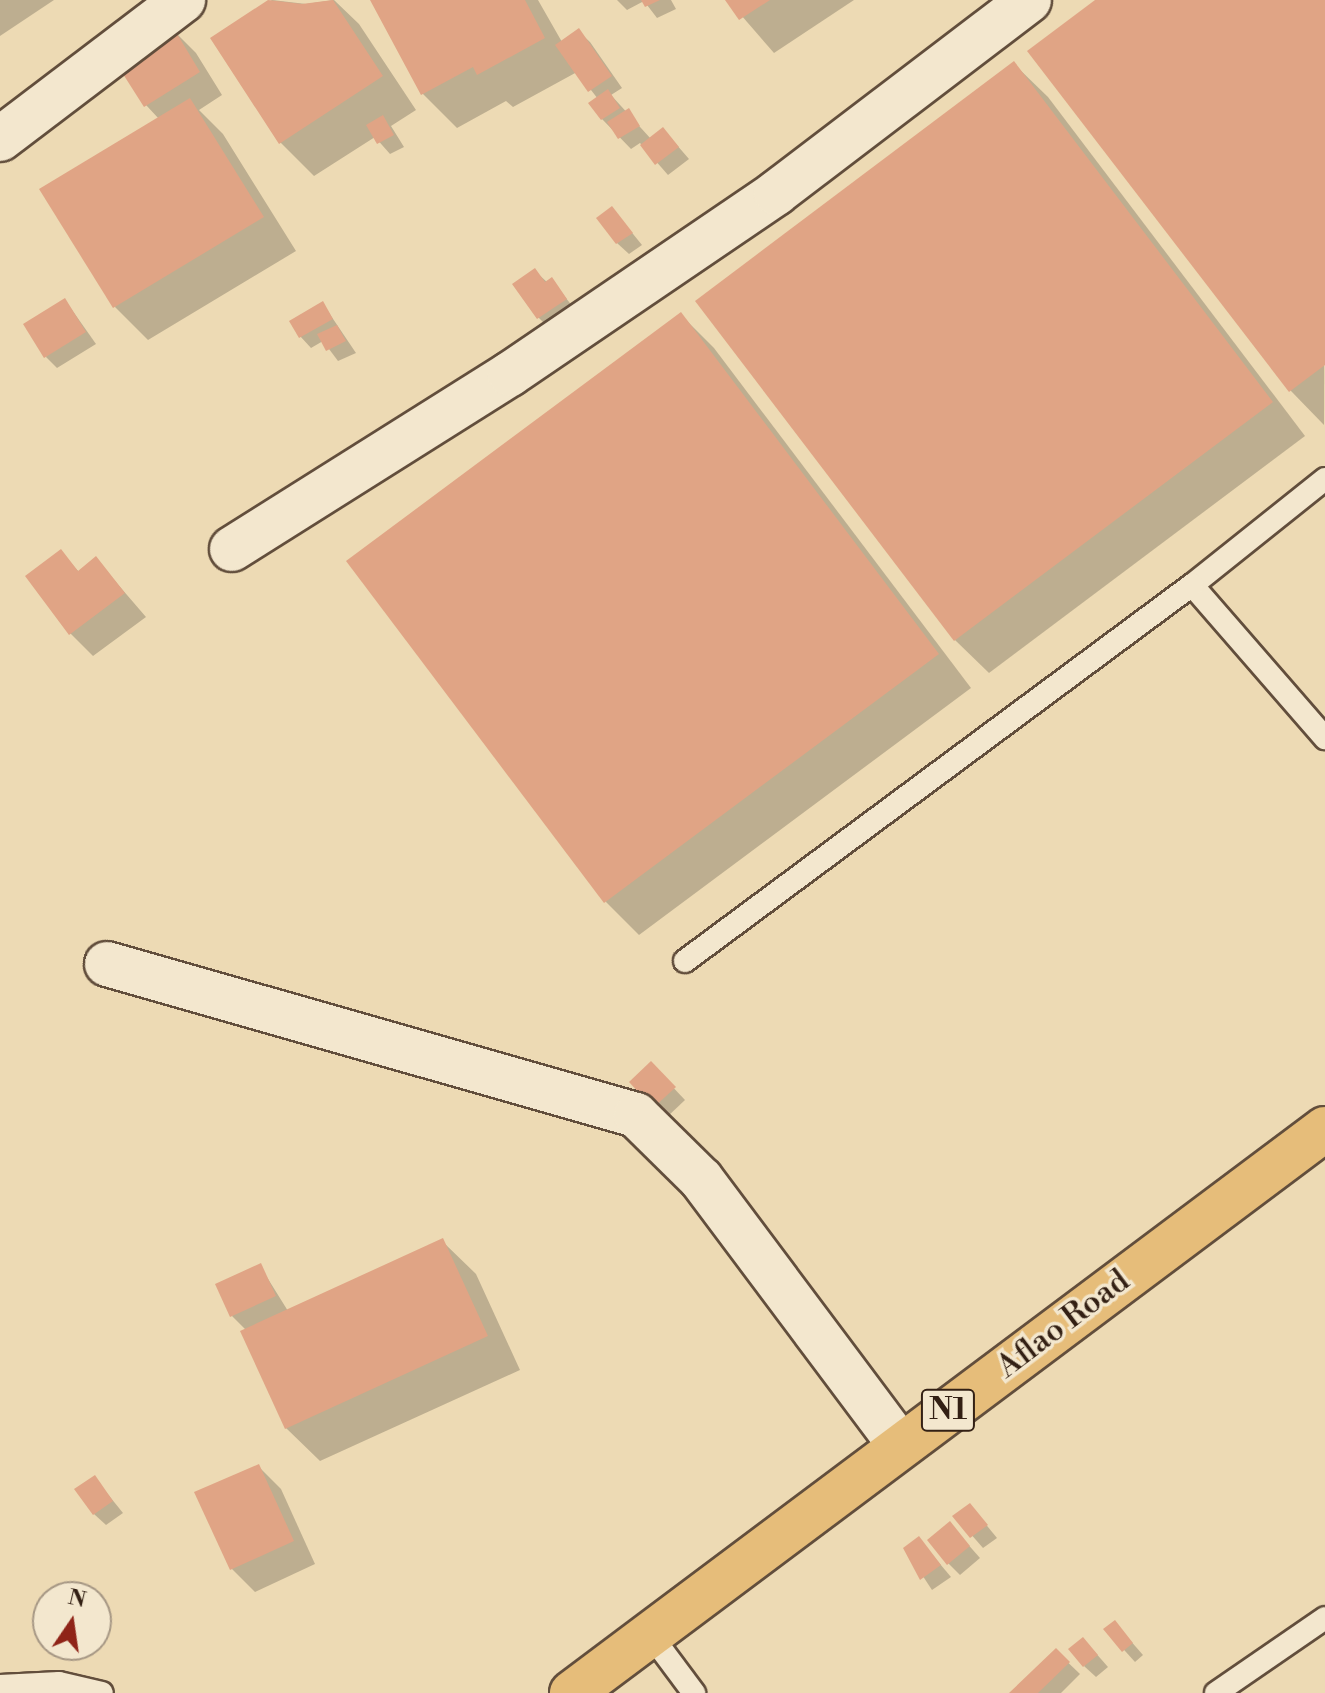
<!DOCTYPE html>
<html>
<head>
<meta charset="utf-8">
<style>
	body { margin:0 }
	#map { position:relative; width:1325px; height:1693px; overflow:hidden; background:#eddab4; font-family:"Libre Bodoni",serif }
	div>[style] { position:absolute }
	.shadow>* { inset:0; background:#0003 }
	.building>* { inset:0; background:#e0a485 }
	.roads { filter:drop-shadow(2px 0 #624e3c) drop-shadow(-2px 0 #624e3c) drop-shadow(0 2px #624e3c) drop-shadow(0 -2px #624e3c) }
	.lane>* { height:22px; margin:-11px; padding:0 11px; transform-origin:11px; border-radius:11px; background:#f3e7ce }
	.street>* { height:44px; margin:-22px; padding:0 22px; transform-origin:22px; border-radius:22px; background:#f3e7ce }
	.highway>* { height:44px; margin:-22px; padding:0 22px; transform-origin:22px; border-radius:22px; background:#e6bd7a }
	span { translate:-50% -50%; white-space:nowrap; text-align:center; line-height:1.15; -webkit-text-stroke:7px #f3e7ce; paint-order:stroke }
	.shield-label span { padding:2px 6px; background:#f3e7ce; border:2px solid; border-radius:6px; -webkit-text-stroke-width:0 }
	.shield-label { font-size:30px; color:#332014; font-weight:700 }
	.street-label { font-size:32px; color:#332014 }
	.north { position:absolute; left:32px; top:1581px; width:80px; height:80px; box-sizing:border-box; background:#f3e7ce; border:2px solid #a69784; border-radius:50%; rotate:13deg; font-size:22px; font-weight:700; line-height:32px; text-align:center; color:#332014 }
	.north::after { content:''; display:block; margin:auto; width:28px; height:36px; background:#8f2418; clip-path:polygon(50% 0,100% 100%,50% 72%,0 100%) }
</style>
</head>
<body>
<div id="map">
	<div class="shadow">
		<i style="clip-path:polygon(0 0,54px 0,0 36px)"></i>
		<i style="clip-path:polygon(272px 0,306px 4px,334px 0,359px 24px,416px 110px,391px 126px,404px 147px,390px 154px,375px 137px,314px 176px,280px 142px,212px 39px)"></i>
		<i style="clip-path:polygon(372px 0,538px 0,562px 42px,578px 31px,590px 42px,622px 88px,611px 95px,651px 139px,663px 129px,689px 159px,668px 175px,640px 143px,631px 149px,602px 119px,598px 99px,577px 72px,513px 107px,506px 101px,457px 128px,423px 94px)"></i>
		<i style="clip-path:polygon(617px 0,671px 0,676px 9px,657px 18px,644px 1px,627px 10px)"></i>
		<i style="clip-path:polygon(728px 0,854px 0,774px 53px)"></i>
		<i style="clip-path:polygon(1098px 0,1325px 0,1324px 425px,1291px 391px,1030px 52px)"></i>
		<i style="clip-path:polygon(173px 30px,196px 53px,222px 95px,199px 110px,223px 134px,296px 251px,148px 340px,115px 307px,159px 119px,146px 105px)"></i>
		<i style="clip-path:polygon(1014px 64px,1048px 97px,1305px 436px,989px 673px,955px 640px)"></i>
		<i style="clip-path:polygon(612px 208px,642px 245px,629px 254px,617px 243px)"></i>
		<i style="clip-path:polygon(535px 271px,548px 283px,552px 280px,576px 311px,550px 329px,538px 317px)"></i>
		<i style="clip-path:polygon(65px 300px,96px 344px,57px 368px,46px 357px)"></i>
		<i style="clip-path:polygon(323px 304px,356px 353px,338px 361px,323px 341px,311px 348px,300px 336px)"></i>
		<i style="clip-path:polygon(681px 315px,714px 348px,971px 688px,639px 935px,606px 902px)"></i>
		<i style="clip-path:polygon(61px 552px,79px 572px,96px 559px,146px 617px,93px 656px,70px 633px)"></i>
		<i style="clip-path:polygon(651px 1064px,685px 1100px,666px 1118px,632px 1082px)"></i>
		<i style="clip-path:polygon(442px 1241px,476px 1274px,520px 1370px,320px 1461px,286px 1428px,246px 1330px,232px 1316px,260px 1266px,288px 1311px)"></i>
		<i style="clip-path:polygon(258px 1466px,281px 1489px,315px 1564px,255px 1592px,232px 1569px)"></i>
		<i style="clip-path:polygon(94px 1477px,123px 1513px,106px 1525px,94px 1514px)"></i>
		<i style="clip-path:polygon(970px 1505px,997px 1538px,983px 1548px,955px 1516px)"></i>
		<i style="clip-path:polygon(950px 1524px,980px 1558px,960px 1575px,948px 1563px)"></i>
		<i style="clip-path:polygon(919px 1539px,951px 1577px,932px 1590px,905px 1549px)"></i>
		<i style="clip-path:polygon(1115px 1623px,1143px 1655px,1135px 1662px,1106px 1630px)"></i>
		<i style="clip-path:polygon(1056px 1651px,1080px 1674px,1061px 1693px,1012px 1693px)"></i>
		<i style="clip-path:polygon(1094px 1651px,1108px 1667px,1096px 1677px,1084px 1666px)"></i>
	</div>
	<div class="building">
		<i style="clip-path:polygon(268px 0,302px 4px,333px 0,383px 76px,279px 144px,210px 38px)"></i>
		<i style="clip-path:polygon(370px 0,525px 0,545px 38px,477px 75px,473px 67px,421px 95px)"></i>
		<i style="clip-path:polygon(641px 0,660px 0,645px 7px)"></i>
		<i style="clip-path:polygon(725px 0,770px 0,739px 20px)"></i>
		<i style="clip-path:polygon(1095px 0,1325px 0,1325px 365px,1289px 392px,1027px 51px)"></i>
		<i style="clip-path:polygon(173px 27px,200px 72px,144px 107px,116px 63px)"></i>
		<i style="clip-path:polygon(579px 28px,612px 76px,588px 92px,555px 45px)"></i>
		<i style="clip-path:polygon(1014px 61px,1273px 402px,954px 641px,695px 301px)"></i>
		<i style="clip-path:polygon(608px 89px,620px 108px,601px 120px,588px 103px)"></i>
		<i style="clip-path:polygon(190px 98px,264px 217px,113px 308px,39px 189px)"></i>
		<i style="clip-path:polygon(629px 108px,640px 126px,618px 139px,607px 122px)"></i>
		<i style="clip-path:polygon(383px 115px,394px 135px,377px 144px,366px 125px)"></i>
		<i style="clip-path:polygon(663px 127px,679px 147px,655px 165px,640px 145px)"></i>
		<i style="clip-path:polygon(612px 206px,633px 233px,616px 244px,596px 218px)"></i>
		<i style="clip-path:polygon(535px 268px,545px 282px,552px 277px,567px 299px,537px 319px,512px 284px)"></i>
		<i style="clip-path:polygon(65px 298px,86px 332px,44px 358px,23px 324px)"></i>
		<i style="clip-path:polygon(323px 301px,333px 319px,299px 338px,289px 321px)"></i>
		<i style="clip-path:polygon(681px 312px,939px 654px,604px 903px,346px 561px)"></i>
		<i style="clip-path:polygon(337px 325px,346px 341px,326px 351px,317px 334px)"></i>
		<i style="clip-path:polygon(61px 549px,78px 571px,96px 556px,125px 593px,69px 635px,25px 576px)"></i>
		<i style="clip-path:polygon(651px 1061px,676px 1087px,653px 1108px,629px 1082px)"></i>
		<i style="clip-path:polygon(443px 1238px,488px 1336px,285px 1429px,240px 1331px)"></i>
		<i style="clip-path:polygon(261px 1263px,276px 1296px,230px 1317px,215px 1284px)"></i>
		<i style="clip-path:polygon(259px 1464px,294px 1541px,230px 1570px,194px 1492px)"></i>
		<i style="clip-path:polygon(95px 1475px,113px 1501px,93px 1515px,74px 1489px)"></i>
		<i style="clip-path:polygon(970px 1503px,988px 1525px,970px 1538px,952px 1516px)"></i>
		<i style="clip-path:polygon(950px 1521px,970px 1546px,947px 1565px,927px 1540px)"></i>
		<i style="clip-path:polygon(919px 1536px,941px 1565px,920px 1580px,903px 1548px)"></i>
		<i style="clip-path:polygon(1115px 1620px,1133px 1643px,1122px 1652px,1103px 1629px)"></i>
		<i style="clip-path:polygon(1083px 1637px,1098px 1655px,1083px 1667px,1068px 1649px)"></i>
		<i style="clip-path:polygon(1056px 1648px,1070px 1662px,1038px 1693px,1009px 1693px)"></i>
	</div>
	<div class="roads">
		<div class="lane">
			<i style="left:1325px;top:479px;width:170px;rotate:141.4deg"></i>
			<i style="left:1192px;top:585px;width:203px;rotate:49deg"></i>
			<i style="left:685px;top:961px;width:631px;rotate:-36.56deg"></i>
			<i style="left:650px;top:1634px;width:74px;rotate:53.3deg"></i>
			<i style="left:0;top:1686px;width:59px;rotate:-2.9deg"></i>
			<i style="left:59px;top:1683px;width:44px;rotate:13.1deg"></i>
			<i style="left:1216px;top:1693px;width:132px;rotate:-34.5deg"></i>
		</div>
		<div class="street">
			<i style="left:0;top:139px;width:230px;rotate:-37.2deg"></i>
			<i style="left:232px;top:549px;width:328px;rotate:-32.2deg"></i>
			<i style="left:510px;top:374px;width:322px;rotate:-34.2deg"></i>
			<i style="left:776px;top:193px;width:318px;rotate:-37.3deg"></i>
			<i style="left:107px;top:964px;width:550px;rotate:15.93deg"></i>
			<i style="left:636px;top:1115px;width:91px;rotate:44.6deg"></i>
			<i style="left:701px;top:1179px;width:332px;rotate:53.2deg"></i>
		</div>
		<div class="highway">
			<i style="left:572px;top:1693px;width:941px;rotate:-36.83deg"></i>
		</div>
	</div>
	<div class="shield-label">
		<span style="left:948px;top:1410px">N1</span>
	</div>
	<div class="street-label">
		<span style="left:1063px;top:1324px;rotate:-37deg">Aflao Road</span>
	</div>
	<div class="north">N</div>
</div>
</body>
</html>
